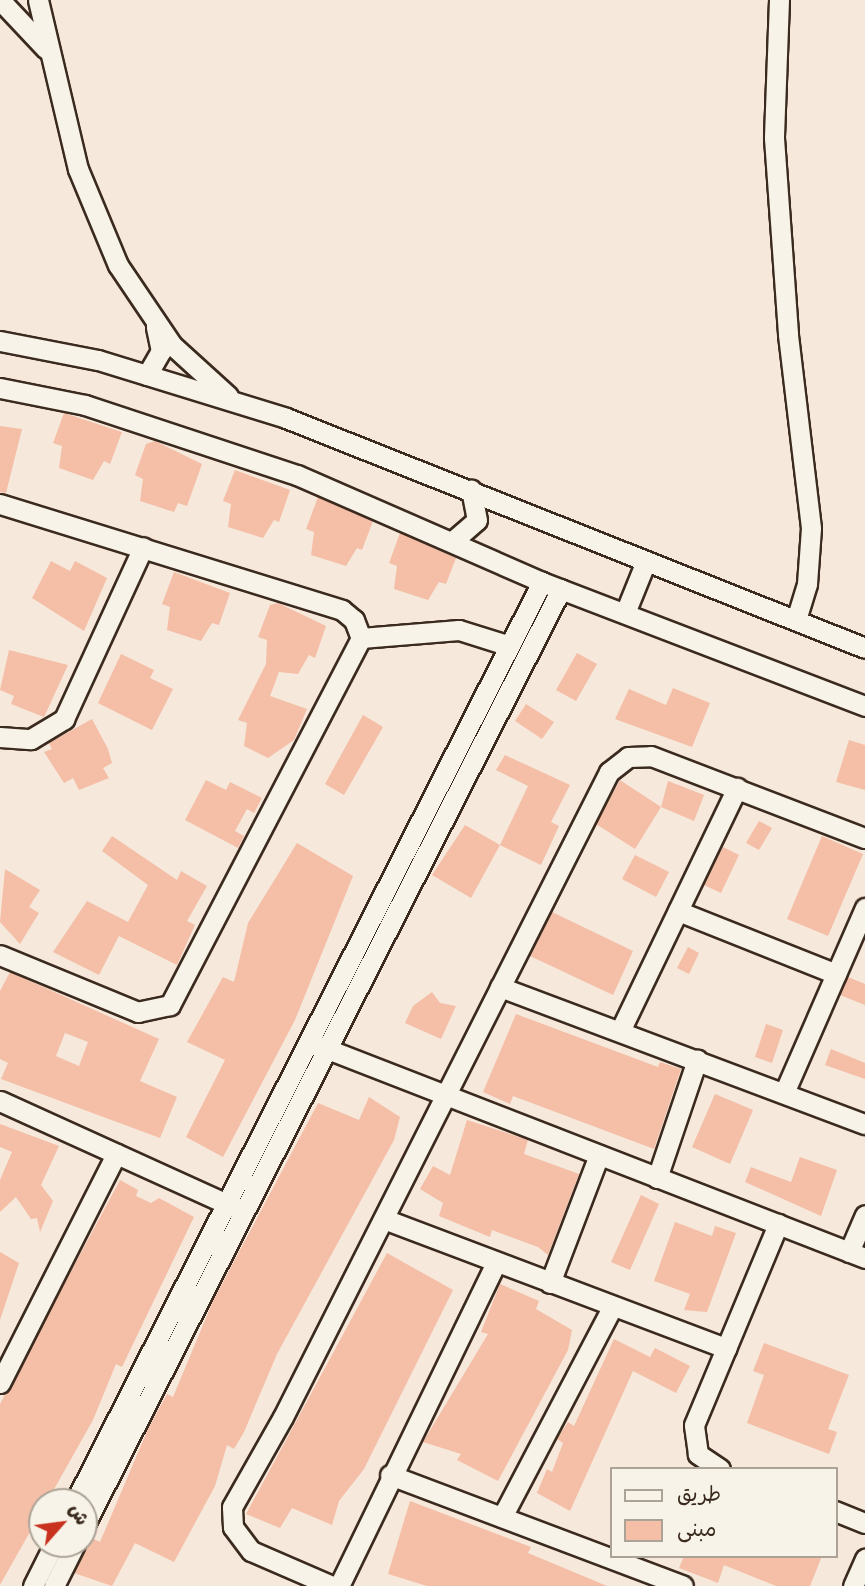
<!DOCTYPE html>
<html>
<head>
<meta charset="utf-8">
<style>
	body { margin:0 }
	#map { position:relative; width:865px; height:1586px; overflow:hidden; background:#f6e8db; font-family:Mali,"Playpen Sans Arabic",sans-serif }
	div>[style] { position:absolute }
	.building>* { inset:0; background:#f4bea7 }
	.roads { filter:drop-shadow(2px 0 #3b2a1e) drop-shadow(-2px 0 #3b2a1e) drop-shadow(0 2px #3b2a1e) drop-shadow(0 -2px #3b2a1e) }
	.minor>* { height:19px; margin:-9.5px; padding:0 9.5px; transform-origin:9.5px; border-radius:9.5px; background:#f7f3e8 }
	span { translate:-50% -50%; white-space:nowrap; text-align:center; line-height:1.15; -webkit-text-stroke:5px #f7f3e8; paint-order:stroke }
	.legend { position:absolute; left:610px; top:1467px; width:228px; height:91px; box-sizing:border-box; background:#f7f3e8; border:2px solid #aca397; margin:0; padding:9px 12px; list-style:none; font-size:21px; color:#3b2a1e }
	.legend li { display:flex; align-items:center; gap:14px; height:35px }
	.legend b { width:35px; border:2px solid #aca397 }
	.north { position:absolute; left:28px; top:1488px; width:70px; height:70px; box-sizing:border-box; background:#f7f3e8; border:2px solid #aca397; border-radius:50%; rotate:62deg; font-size:19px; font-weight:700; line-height:28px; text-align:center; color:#3b2a1e }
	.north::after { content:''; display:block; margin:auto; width:24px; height:32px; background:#c8321e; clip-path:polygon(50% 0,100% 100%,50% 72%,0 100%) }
</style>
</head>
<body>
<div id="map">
	<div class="building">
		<i style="clip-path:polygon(64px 413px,122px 432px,110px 464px,104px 461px,93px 480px,59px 468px,62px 446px,53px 443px)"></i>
		<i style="clip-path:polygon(0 426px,22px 429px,6px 493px,0 492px)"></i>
		<i style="clip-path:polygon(155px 441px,202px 464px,187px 506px,178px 503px,174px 512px,140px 501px,143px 479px,135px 475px,146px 444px)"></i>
		<i style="clip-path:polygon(235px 470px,290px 490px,279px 522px,274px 520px,263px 538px,228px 527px,231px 504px,223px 501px)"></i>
		<i style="clip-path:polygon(318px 497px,373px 521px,362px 550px,357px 548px,346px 566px,311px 555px,314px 532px,306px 529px)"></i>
		<i style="clip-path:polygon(400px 533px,456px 558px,446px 584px,439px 582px,428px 600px,394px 589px,397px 566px,389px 563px)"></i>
		<i style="clip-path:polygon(51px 561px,70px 571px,75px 561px,107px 578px,84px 631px,32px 598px)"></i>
		<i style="clip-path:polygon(174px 572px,230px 593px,219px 625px,212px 623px,201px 641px,167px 630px,170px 607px,162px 604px)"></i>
		<i style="clip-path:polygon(278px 603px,326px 626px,315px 658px,309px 655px,298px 674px,279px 672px,270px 696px,307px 709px,294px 740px,268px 758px,244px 746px,247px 723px,238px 720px,266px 664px,267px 640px,258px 637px,270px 605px)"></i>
		<i style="clip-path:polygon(9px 650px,68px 665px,44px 717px,11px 704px,14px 696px,0 690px)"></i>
		<i style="clip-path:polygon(577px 653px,597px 664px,576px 701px,556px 690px)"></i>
		<i style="clip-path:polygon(121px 654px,154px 670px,150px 678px,173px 689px,152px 730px,98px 703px)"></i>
		<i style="clip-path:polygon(673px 688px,710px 703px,692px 747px,615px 719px,629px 689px,666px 705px)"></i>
		<i style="clip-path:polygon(526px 704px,554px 722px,542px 739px,515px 721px)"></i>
		<i style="clip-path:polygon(363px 715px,383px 727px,344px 795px,325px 784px)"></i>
		<i style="clip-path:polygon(92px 719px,108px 749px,112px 763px,103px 768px,109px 778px,79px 790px,73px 778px,64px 783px,44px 752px,52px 749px,49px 743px)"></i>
		<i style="clip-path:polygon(849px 740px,865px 745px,865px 790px,836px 782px)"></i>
		<i style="clip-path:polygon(505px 755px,570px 785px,551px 822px,559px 826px,541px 865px,500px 845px,528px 786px,496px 770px)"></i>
		<i style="clip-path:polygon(206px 780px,226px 790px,230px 782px,262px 798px,254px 813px,247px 809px,235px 831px,244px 836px,238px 848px,185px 820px)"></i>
		<i style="clip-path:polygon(620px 780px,661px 807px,635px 849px,596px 824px)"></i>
		<i style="clip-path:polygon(668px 781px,704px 795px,694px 821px,661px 807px)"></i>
		<i style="clip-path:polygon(759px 821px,772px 828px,759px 850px,746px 843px)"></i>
		<i style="clip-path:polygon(465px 825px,500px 845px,471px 898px,432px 875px)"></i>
		<i style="clip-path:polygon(112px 836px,177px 880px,181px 871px,207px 886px,187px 921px,195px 925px,177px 965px,119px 936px,99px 975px,53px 952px,87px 901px,128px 922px,148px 885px,102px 851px)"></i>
		<i style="clip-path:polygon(822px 836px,863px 854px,828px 936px,787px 919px)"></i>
		<i style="clip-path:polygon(297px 843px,353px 876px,295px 1020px,223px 1157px,186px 1137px,225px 1060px,187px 1042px,223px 977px,234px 982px,248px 923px)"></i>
		<i style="clip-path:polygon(723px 847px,739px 855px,721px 893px,704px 885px)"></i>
		<i style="clip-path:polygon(635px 855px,669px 872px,656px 897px,622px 879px)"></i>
		<i style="clip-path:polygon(5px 869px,40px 890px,29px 907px,39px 913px,20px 944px,0 922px)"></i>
		<i style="clip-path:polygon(552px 912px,633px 951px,613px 995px,530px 956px)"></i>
		<i style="clip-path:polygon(688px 947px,699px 953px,689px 974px,677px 968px)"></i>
		<i style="clip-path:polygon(evenodd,10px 972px,159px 1039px,140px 1081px,177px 1097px,160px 1138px,1px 1079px,8px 1063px,0 1059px,0 991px,10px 972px,65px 1033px,88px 1042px,79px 1066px,56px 1056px,65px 1033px)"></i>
		<i style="clip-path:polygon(848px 977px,865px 984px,865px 1005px,840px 995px)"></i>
		<i style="clip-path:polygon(432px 992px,440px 1003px,456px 1006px,441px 1039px,405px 1023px,413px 1006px)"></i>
		<i style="clip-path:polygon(516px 1014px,658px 1067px,660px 1062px,681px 1069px,654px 1149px,513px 1096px,510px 1104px,483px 1092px)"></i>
		<i style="clip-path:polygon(766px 1024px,783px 1030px,772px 1063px,755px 1057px)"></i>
		<i style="clip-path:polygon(831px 1049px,865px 1063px,865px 1079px,825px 1065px)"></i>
		<i style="clip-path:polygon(715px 1094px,753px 1110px,730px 1164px,692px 1147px)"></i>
		<i style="clip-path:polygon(369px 1097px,400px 1117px,394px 1140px,277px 1354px,244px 1432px,234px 1449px,227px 1445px,215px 1486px,174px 1562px,135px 1543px,112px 1586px,74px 1573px,92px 1538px,100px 1542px,148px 1429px,167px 1394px,173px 1397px,213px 1301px,318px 1103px,359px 1120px)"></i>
		<i style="clip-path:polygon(467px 1120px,528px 1140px,524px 1154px,579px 1174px,548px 1255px,538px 1247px,492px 1230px,490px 1237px,439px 1216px,443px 1203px,420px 1189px,433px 1166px,450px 1175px)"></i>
		<i style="clip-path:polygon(0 1124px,59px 1146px,41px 1185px,53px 1201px,40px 1232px,37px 1218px,31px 1219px,16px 1197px,0 1212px,0 1180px,12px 1152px,0 1147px)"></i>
		<i style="clip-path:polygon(800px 1157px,837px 1170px,821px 1216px,745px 1182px,751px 1167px,791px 1182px)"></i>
		<i style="clip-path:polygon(120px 1180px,138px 1190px,136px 1196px,151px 1203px,159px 1198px,194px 1217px,122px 1367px,116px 1364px,93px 1420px,0 1585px,0 1404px)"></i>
		<i style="clip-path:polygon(641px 1195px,659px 1204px,630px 1270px,611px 1262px)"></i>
		<i style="clip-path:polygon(675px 1222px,712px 1236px,715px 1226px,736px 1233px,707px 1312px,684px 1310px,690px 1294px,654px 1281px)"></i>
		<i style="clip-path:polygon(0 1252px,19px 1263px,0 1320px)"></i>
		<i style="clip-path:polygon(387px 1253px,453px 1290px,364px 1469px,339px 1501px,332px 1525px,292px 1508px,280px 1528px,246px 1514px)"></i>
		<i style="clip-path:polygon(500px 1284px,539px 1301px,536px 1309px,572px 1330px,568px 1350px,498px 1481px,457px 1460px,461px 1454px,423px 1442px,488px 1334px,481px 1332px)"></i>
		<i style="clip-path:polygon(614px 1339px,650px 1357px,655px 1348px,690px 1366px,676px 1393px,633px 1371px,570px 1511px,537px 1493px,547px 1469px,552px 1472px,563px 1443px,557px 1439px,568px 1422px,574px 1426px)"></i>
		<i style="clip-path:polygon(764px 1343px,849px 1375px,828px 1429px,837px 1432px,829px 1454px,747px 1423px,764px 1375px,753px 1371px)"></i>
		<i style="clip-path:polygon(410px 1501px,531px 1547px,528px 1553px,607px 1586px,427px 1586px,388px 1574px)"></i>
		<i style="clip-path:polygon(684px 1556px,822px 1556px,810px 1586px,776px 1586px,724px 1565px,718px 1583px,679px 1568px)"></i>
	</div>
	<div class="roads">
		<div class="minor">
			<i style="left:0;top:0;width:67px;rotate:46.8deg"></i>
			<i style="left:38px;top:0;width:174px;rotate:76.7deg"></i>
			<i style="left:78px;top:169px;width:104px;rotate:67.4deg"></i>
			<i style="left:118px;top:265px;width:97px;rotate:56deg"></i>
			<i style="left:172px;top:345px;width:76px;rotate:42.3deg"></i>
			<i style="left:779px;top:0;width:138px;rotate:92.1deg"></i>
			<i style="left:774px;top:138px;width:197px;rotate:85.9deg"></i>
			<i style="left:788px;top:335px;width:194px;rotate:83.2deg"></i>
			<i style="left:811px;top:528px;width:56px;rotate:94.1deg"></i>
			<i style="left:807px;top:584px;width:38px;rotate:107deg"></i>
			<i style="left:0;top:341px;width:100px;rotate:11deg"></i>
			<i style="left:98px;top:360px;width:197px;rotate:17.1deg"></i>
			<i style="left:286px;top:418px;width:623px;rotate:21.66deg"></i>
			<i style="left:147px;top:375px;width:28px;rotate:-60deg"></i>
			<i style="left:161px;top:351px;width:25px;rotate:-102deg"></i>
			<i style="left:0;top:388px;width:87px;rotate:11.3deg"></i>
			<i style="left:85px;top:405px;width:223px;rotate:18.3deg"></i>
			<i style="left:297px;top:475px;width:267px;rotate:23.6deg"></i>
			<i style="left:542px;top:582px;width:346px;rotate:21deg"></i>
			<i style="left:0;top:504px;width:358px;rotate:17.2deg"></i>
			<i style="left:342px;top:610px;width:16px;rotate:40deg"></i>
			<i style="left:354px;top:620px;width:19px;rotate:69deg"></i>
			<i style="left:361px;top:638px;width:414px;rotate:117.5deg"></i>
			<i style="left:170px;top:1005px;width:33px;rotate:168deg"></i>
			<i style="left:138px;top:1012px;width:149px;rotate:-157.6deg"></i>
			<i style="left:454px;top:540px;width:30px;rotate:-41deg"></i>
			<i style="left:477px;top:520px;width:31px;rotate:-101deg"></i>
			<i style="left:625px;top:613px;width:56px;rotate:-68deg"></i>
			<i style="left:361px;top:638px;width:98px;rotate:-4.7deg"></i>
			<i style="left:459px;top:630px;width:53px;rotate:17.4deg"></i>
			<i style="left:0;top:737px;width:31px;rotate:4deg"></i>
			<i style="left:31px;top:739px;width:39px;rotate:-31deg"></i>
			<i style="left:64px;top:719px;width:189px;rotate:-65.3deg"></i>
			<i style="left:678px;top:911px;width:170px;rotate:21.7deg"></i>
			<i style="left:500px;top:987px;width:390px;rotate:20.6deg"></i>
			<i style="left:620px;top:1031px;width:270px;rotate:-64.3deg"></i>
			<i style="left:317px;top:1045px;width:588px;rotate:21.24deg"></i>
			<i style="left:784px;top:1093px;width:202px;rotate:-66.4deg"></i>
			<i style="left:0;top:1101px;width:261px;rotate:24.4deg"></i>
			<i style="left:657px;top:1178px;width:125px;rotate:-71.3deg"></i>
			<i style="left:384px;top:1219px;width:366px;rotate:20.7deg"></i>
			<i style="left:849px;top:1252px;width:40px;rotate:-66.6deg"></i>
			<i style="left:550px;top:1283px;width:137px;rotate:-69.1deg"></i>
			<i style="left:0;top:1383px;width:257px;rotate:-63.1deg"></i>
			<i style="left:720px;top:1469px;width:27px;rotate:-146deg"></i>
			<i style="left:698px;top:1454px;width:29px;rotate:-98deg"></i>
			<i style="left:694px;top:1425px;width:218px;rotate:-67.3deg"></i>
			<i style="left:390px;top:1475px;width:313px;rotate:20.7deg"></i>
			<i style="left:75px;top:1502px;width:1032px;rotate:-63.09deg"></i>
			<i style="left:835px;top:1511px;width:32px;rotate:22deg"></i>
			<i style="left:502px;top:1517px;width:238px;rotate:-62.3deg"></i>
			<i style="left:84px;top:1526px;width:1051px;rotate:-63.02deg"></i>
			<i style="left:33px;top:1586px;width:47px;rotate:-63.4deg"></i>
			<i style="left:54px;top:1586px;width:47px;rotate:-63.4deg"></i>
			<i style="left:332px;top:1586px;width:88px;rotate:-156.6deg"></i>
			<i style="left:251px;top:1551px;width:30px;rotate:-127deg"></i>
			<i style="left:233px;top:1527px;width:20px;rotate:-93deg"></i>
			<i style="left:232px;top:1507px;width:103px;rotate:-60.5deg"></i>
			<i style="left:283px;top:1417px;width:723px;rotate:-63.19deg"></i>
			<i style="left:609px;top:772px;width:24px;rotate:-38deg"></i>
			<i style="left:628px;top:757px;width:23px;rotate:-2deg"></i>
			<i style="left:651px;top:756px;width:229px;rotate:21deg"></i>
			<i style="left:339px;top:1586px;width:360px;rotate:-64.1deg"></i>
			<i style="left:853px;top:1586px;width:30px;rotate:-66deg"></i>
		</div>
	</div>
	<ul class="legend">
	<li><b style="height:9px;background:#f7f3e8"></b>طريق</li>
	<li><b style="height:19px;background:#f4bea7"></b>مبنى</li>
	</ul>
	<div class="north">ش</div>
</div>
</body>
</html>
